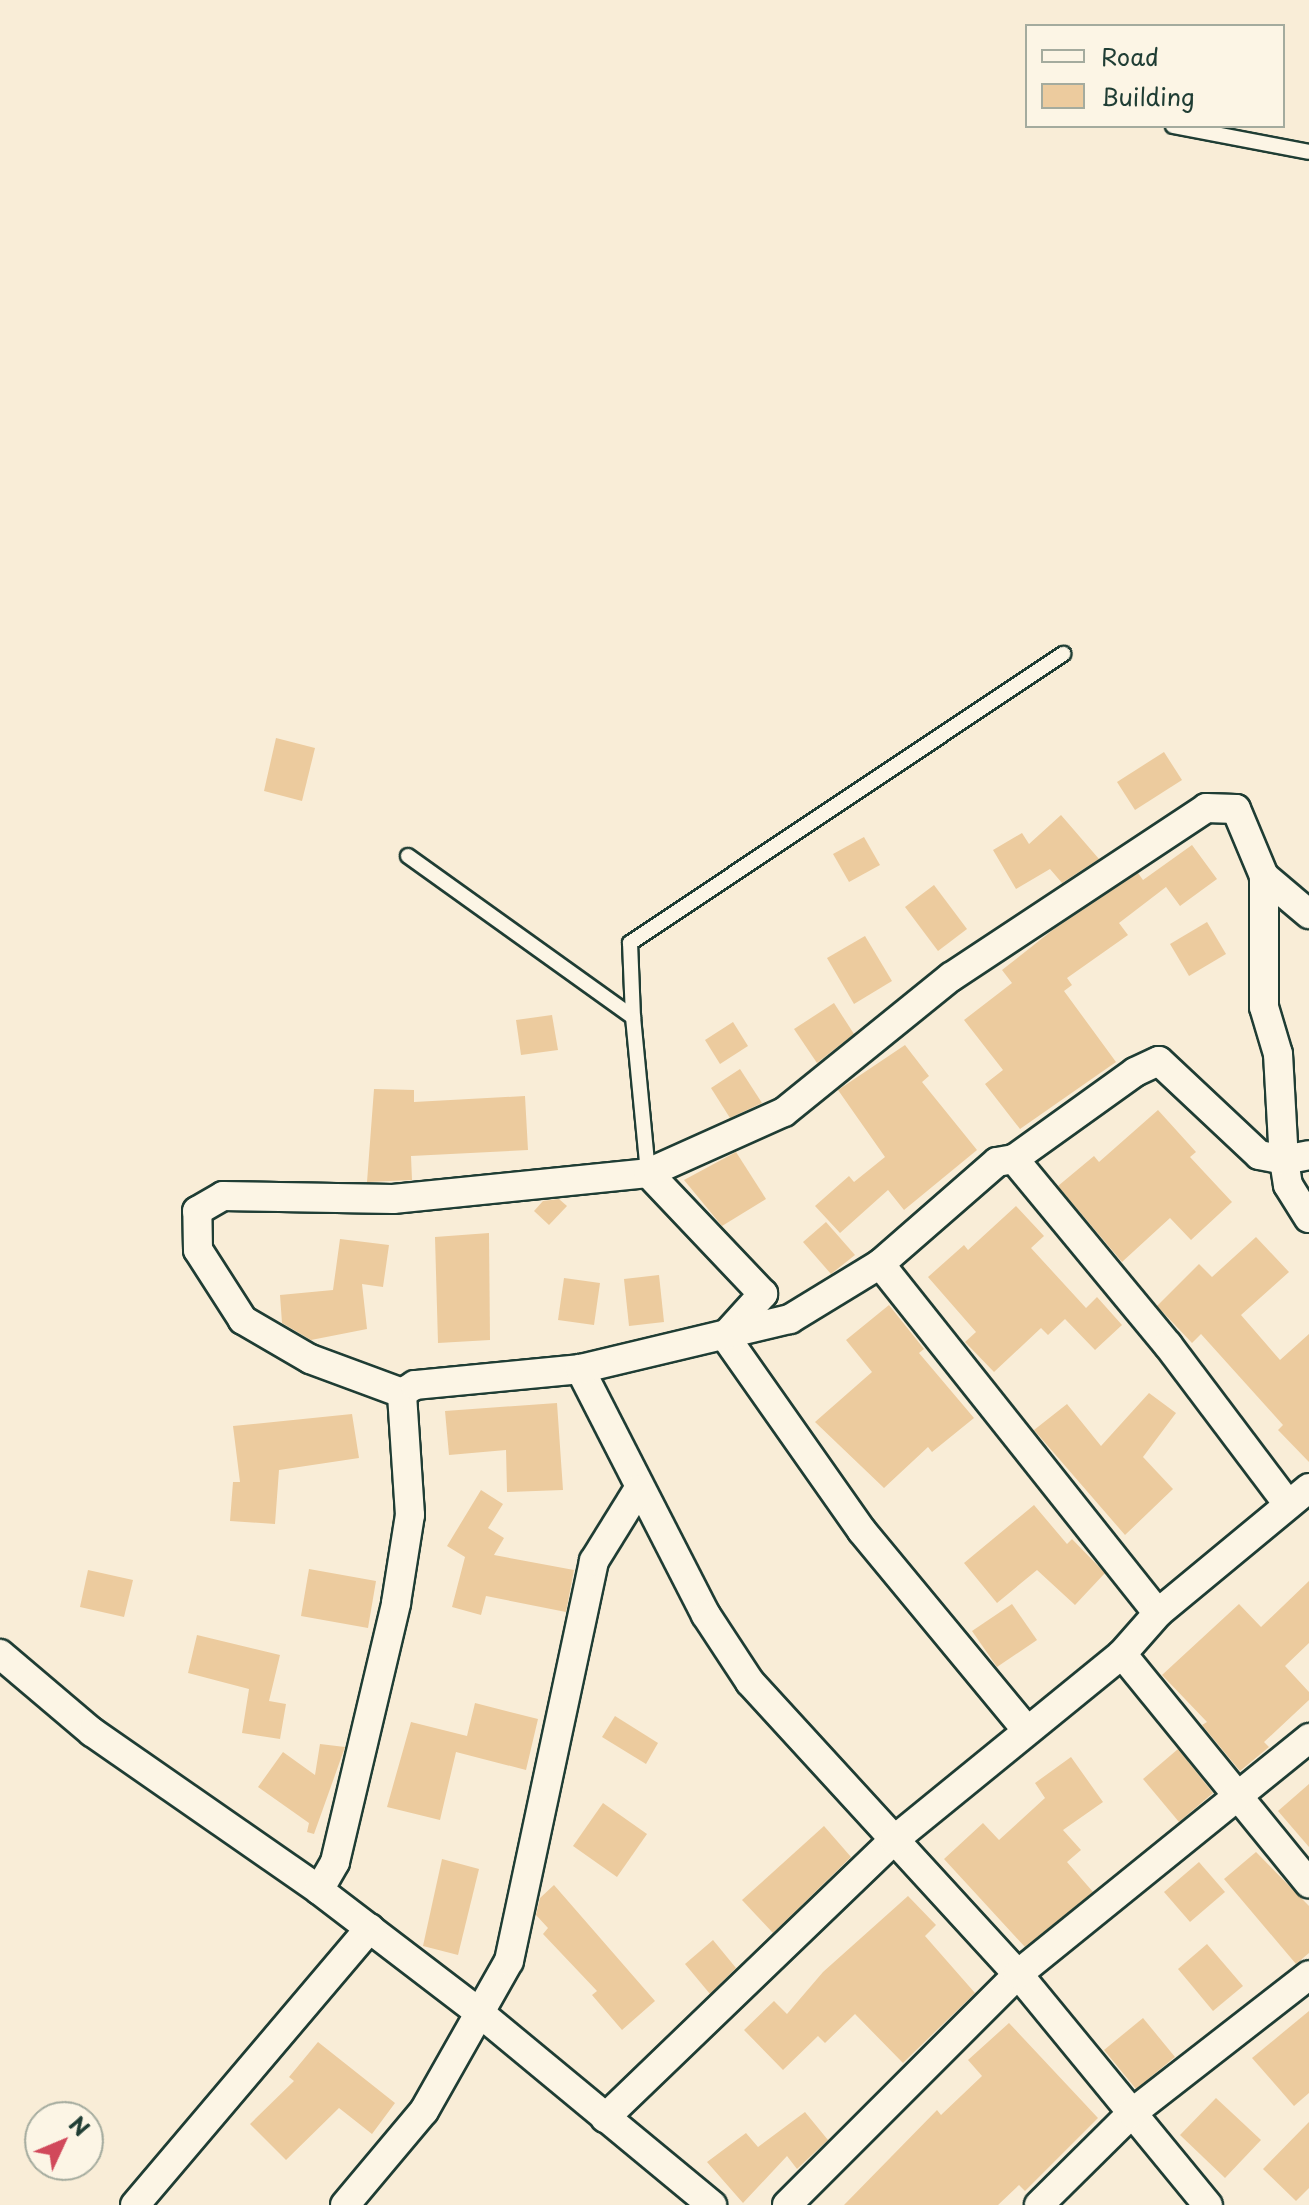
<!DOCTYPE html>
<html>
<head>
<meta charset="utf-8">
<style>
	body { margin:0 }
	#map { position:relative; width:1309px; height:2205px; overflow:hidden; background:#f9edd7; font-family:"Playpen Sans",sans-serif }
	div>[style] { position:absolute }
	.building>* { inset:0; background:#eccb9e }
	.roads { filter:drop-shadow(2px 0 #1f3d34) drop-shadow(-2px 0 #1f3d34) drop-shadow(0 2px #1f3d34) drop-shadow(0 -2px #1f3d34) }
	.lane>* { height:14px; margin:-7px; padding:0 7px; transform-origin:7px; border-radius:7px; background:#fcf5e5 }
	.street>* { height:28px; margin:-14px; padding:0 14px; transform-origin:14px; border-radius:14px; background:#fcf5e5 }
	span { translate:-50% -50%; white-space:nowrap; text-align:center; line-height:1.15; -webkit-text-stroke:6px #fcf5e5; paint-order:stroke }
	.legend { position:absolute; left:1025px; top:24px; width:260px; height:104px; box-sizing:border-box; background:#fcf5e5; border:2px solid #a4ab9e; margin:0; padding:10px 14px; list-style:none; font-size:24px; color:#1f3d34 }
	.legend li { display:flex; align-items:center; gap:16px; height:40px }
	.legend b { width:40px; border:2px solid #a4ab9e }
	.north { position:absolute; left:24px; top:2101px; width:80px; height:80px; box-sizing:border-box; background:#fcf5e5; border:2px solid #a4ab9e; border-radius:50%; rotate:46deg; font-size:22px; font-weight:700; line-height:32px; text-align:center; color:#1f3d34 }
	.north::after { content:''; display:block; margin:auto; width:28px; height:36px; background:#d1495b; clip-path:polygon(50% 0,100% 100%,50% 72%,0 100%) }
</style>
</head>
<body>
<div id="map">
	<div class="building">
		<i style="clip-path:polygon(276px 738px,315px 748px,302px 801px,264px 791px)"></i>
		<i style="clip-path:polygon(1164px 752px,1182px 780px,1135px 810px,1117px 782px)"></i>
		<i style="clip-path:polygon(1061px 815px,1099px 859px,1062px 883px,1050px 869px,1016px 889px,993px 850px,1022px 833px,1029px 844px)"></i>
		<i style="clip-path:polygon(864px 837px,880px 865px,849px 882px,833px 854px)"></i>
		<i style="clip-path:polygon(1192px 845px,1217px 879px,1180px 906px,1166px 887px,1119px 923px,1128px 935px,1067px 978px,1072px 985px,1064px 991px,1116px 1062px,1020px 1129px,985px 1084px,1003px 1070px,964px 1020px,1012px 983px,1002px 970px,1054px 929px,1138px 873px,1143px 880px)"></i>
		<i style="clip-path:polygon(934px 885px,967px 929px,938px 951px,905px 907px)"></i>
		<i style="clip-path:polygon(1207px 922px,1226px 954px,1189px 976px,1170px 944px)"></i>
		<i style="clip-path:polygon(865px 936px,892px 981px,854px 1004px,827px 958px)"></i>
		<i style="clip-path:polygon(834px 1003px,854px 1034px,817px 1063px,794px 1029px)"></i>
		<i style="clip-path:polygon(552px 1015px,558px 1050px,521px 1055px,516px 1020px)"></i>
		<i style="clip-path:polygon(733px 1022px,748px 1046px,720px 1064px,705px 1040px)"></i>
		<i style="clip-path:polygon(905px 1045px,929px 1076px,922px 1082px,977px 1150px,904px 1210px,888px 1190px,840px 1233px,815px 1206px,849px 1176px,854px 1182px,885px 1157px,838px 1090px)"></i>
		<i style="clip-path:polygon(740px 1069px,762px 1103px,730px 1118px,711px 1088px)"></i>
		<i style="clip-path:polygon(374px 1089px,414px 1090px,414px 1102px,525px 1096px,528px 1150px,411px 1156px,412px 1180px,367px 1182px)"></i>
		<i style="clip-path:polygon(1158px 1110px,1196px 1152px,1190px 1157px,1232px 1202px,1191px 1240px,1170px 1218px,1122px 1262px,1058px 1186px,1094px 1156px,1099px 1162px)"></i>
		<i style="clip-path:polygon(736px 1152px,766px 1199px,722px 1226px,684px 1180px)"></i>
		<i style="clip-path:polygon(559px 1199px,567px 1206px,549px 1225px,534px 1211px,543px 1201px)"></i>
		<i style="clip-path:polygon(1016px 1206px,1044px 1236px,1031px 1248px,1086px 1308px,1097px 1297px,1122px 1325px,1095px 1350px,1065px 1319px,1048px 1335px,1041px 1328px,994px 1372px,965px 1342px,976px 1332px,928px 1277px,964px 1245px,968px 1250px)"></i>
		<i style="clip-path:polygon(826px 1222px,855px 1255px,831px 1274px,803px 1242px)"></i>
		<i style="clip-path:polygon(489px 1233px,490px 1340px,438px 1343px,435px 1237px)"></i>
		<i style="clip-path:polygon(1256px 1237px,1289px 1272px,1241px 1315px,1280px 1360px,1309px 1334px,1309px 1462px,1278px 1430px,1283px 1425px,1201px 1334px,1192px 1343px,1157px 1306px,1199px 1264px,1212px 1277px)"></i>
		<i style="clip-path:polygon(340px 1239px,389px 1245px,383px 1287px,362px 1284px,367px 1329px,311px 1340px,282px 1323px,280px 1295px,333px 1290px)"></i>
		<i style="clip-path:polygon(659px 1275px,664px 1322px,629px 1326px,624px 1279px)"></i>
		<i style="clip-path:polygon(564px 1278px,600px 1283px,594px 1325px,558px 1320px)"></i>
		<i style="clip-path:polygon(889px 1305px,924px 1349px,919px 1353px,974px 1418px,932px 1452px,928px 1447px,884px 1488px,815px 1422px,872px 1372px,846px 1340px)"></i>
		<i style="clip-path:polygon(1149px 1393px,1176px 1413px,1143px 1457px,1173px 1489px,1125px 1535px,1034px 1430px,1067px 1404px,1101px 1446px)"></i>
		<i style="clip-path:polygon(557px 1403px,563px 1490px,507px 1492px,506px 1450px,449px 1455px,445px 1411px)"></i>
		<i style="clip-path:polygon(352px 1414px,359px 1458px,279px 1470px,275px 1524px,230px 1521px,233px 1482px,240px 1482px,233px 1426px)"></i>
		<i style="clip-path:polygon(481px 1490px,503px 1504px,488px 1528px,504px 1538px,494px 1555px,574px 1570px,566px 1612px,486px 1596px,481px 1615px,452px 1607px,465px 1557px,447px 1546px)"></i>
		<i style="clip-path:polygon(1034px 1505px,1067px 1544px,1072px 1539px,1105px 1573px,1075px 1605px,1037px 1570px,997px 1603px,964px 1563px)"></i>
		<i style="clip-path:polygon(309px 1569px,376px 1581px,368px 1628px,301px 1616px)"></i>
		<i style="clip-path:polygon(88px 1570px,133px 1580px,124px 1617px,80px 1607px)"></i>
		<i style="clip-path:polygon(1309px 1581px,1309px 1643px,1285px 1666px,1309px 1692px,1309px 1700px,1264px 1742px,1269px 1747px,1240px 1771px,1202px 1725px,1207px 1722px,1162px 1675px,1239px 1604px,1261px 1627px)"></i>
		<i style="clip-path:polygon(1012px 1604px,1037px 1640px,997px 1667px,972px 1631px)"></i>
		<i style="clip-path:polygon(197px 1635px,280px 1655px,269px 1701px,286px 1704px,280px 1739px,242px 1733px,249px 1689px,188px 1673px)"></i>
		<i style="clip-path:polygon(475px 1703px,538px 1719px,526px 1770px,456px 1752px,440px 1820px,387px 1807px,411px 1722px,467px 1736px)"></i>
		<i style="clip-path:polygon(615px 1716px,658px 1743px,646px 1764px,602px 1737px)"></i>
		<i style="clip-path:polygon(320px 1744px,345px 1747px,314px 1834px,307px 1832px,309px 1823px,258px 1787px,283px 1752px,315px 1775px)"></i>
		<i style="clip-path:polygon(1178px 1749px,1213px 1793px,1179px 1822px,1143px 1779px)"></i>
		<i style="clip-path:polygon(1071px 1757px,1103px 1802px,1063px 1830px,1081px 1850px,1067px 1862px,1093px 1892px,1025px 1947px,944px 1859px,983px 1823px,999px 1840px,1045px 1798px,1035px 1783px)"></i>
		<i style="clip-path:polygon(1309px 1784px,1309px 1847px,1278px 1811px)"></i>
		<i style="clip-path:polygon(603px 1803px,647px 1834px,617px 1877px,573px 1846px)"></i>
		<i style="clip-path:polygon(824px 1826px,851px 1857px,773px 1933px,742px 1900px)"></i>
		<i style="clip-path:polygon(1256px 1852px,1309px 1906px,1309px 1953px,1296px 1964px,1224px 1879px)"></i>
		<i style="clip-path:polygon(442px 1859px,479px 1869px,458px 1955px,423px 1946px)"></i>
		<i style="clip-path:polygon(1199px 1862px,1225px 1892px,1190px 1922px,1164px 1892px)"></i>
		<i style="clip-path:polygon(554px 1885px,655px 2001px,622px 2030px,592px 1995px,597px 1991px,543px 1934px,548px 1928px,536px 1915px,540px 1898px)"></i>
		<i style="clip-path:polygon(908px 1896px,936px 1925px,925px 1936px,975px 1993px,903px 2063px,855px 2014px,825px 2043px,818px 2036px,783px 2070px,744px 2030px,774px 2001px,787px 2014px,823px 1972px)"></i>
		<i style="clip-path:polygon(713px 1940px,736px 1968px,710px 1994px,685px 1964px)"></i>
		<i style="clip-path:polygon(1207px 1944px,1243px 1986px,1213px 2011px,1178px 1969px)"></i>
		<i style="clip-path:polygon(1309px 2011px,1309px 2093px,1294px 2106px,1252px 2058px)"></i>
		<i style="clip-path:polygon(1143px 2018px,1175px 2057px,1136px 2089px,1104px 2050px)"></i>
		<i style="clip-path:polygon(1009px 2023px,1098px 2118px,1025px 2191px,1019px 2185px,998px 2205px,844px 2205px,937px 2110px,941px 2115px,982px 2076px,968px 2060px)"></i>
		<i style="clip-path:polygon(318px 2042px,395px 2103px,372px 2134px,339px 2108px,286px 2160px,250px 2124px,294px 2081px,289px 2077px)"></i>
		<i style="clip-path:polygon(1216px 2098px,1261px 2140px,1225px 2178px,1180px 2135px)"></i>
		<i style="clip-path:polygon(805px 2112px,828px 2140px,797px 2169px,787px 2156px,743px 2203px,707px 2162px,746px 2133px,758px 2147px)"></i>
		<i style="clip-path:polygon(1309px 2122px,1309px 2188px,1296px 2201px,1263px 2169px)"></i>
	</div>
	<div class="roads">
		<div class="lane">
			<i style="left:1173px;top:126px;width:138px;rotate:10.8deg"></i>
			<i style="left:408px;top:856px;width:277px;rotate:35.6deg"></i>
			<i style="left:633px;top:1017px;width:157px;rotate:84.5deg"></i>
			<i style="left:633px;top:1017px;width:74px;rotate:-92.3deg"></i>
			<i style="left:630px;top:943px;width:521px;rotate:-33.72deg"></i>
		</div>
		<div class="street">
			<i style="left:1264px;top:876px;width:59px;rotate:40.2deg"></i>
			<i style="left:1014px;top:1159px;width:241px;rotate:50.4deg"></i>
			<i style="left:1168px;top:1345px;width:199px;rotate:53deg"></i>
			<i style="left:880px;top:1264px;width:446px;rotate:51.5deg"></i>
			<i style="left:580px;top:1369px;width:276px;rotate:62.9deg"></i>
			<i style="left:706px;top:1615px;width:80px;rotate:56.7deg"></i>
			<i style="left:750px;top:1682px;width:396px;rotate:47.5deg"></i>
			<i style="left:1018px;top:1974px;width:299px;rotate:50.6deg"></i>
			<i style="left:402px;top:1393px;width:98px;rotate:-159.7deg"></i>
			<i style="left:310px;top:1359px;width:78px;rotate:-149.8deg"></i>
			<i style="left:243px;top:1320px;width:83px;rotate:-122.7deg"></i>
			<i style="left:198px;top:1250px;width:39px;rotate:-91deg"></i>
			<i style="left:197px;top:1211px;width:30px;rotate:-30deg"></i>
			<i style="left:223px;top:1196px;width:170px;rotate:1deg"></i>
			<i style="left:393px;top:1199px;width:256px;rotate:-5.8deg"></i>
			<i style="left:0;top:1654px;width:121px;rotate:40.3deg"></i>
			<i style="left:92px;top:1732px;width:277px;rotate:34.8deg"></i>
			<i style="left:319px;top:1890px;width:204px;rotate:37.4deg"></i>
			<i style="left:481px;top:2014px;width:300px;rotate:39.6deg"></i>
			<i style="left:1122px;top:1654px;width:296px;rotate:50.8deg"></i>
			<i style="left:1025px;top:1728px;width:256px;rotate:-129.6deg"></i>
			<i style="left:862px;top:1531px;width:238px;rotate:-125.1deg"></i>
			<i style="left:725px;top:1336px;width:57px;rotate:-47.9deg"></i>
			<i style="left:763px;top:1294px;width:167px;rotate:-133.5deg"></i>
			<i style="left:648px;top:1173px;width:149px;rotate:-24.2deg"></i>
			<i style="left:784px;top:1112px;width:215px;rotate:-39deg"></i>
			<i style="left:951px;top:977px;width:306px;rotate:-33.5deg"></i>
			<i style="left:1206px;top:808px;width:30px;rotate:2deg"></i>
			<i style="left:1236px;top:809px;width:73px;rotate:67.3deg"></i>
			<i style="left:1264px;top:876px;width:131px;rotate:90deg"></i>
			<i style="left:1264px;top:1007px;width:49px;rotate:73.4deg"></i>
			<i style="left:1278px;top:1054px;width:106px;rotate:86.8deg"></i>
			<i style="left:1284px;top:1160px;width:25px;rotate:81deg"></i>
			<i style="left:1288px;top:1185px;width:39px;rotate:58deg"></i>
			<i style="left:319px;top:1890px;width:32px;rotate:-60deg"></i>
			<i style="left:335px;top:1862px;width:266px;rotate:-76.7deg"></i>
			<i style="left:396px;top:1603px;width:89px;rotate:-81deg"></i>
			<i style="left:410px;top:1515px;width:122px;rotate:-93.8deg"></i>
			<i style="left:402px;top:1393px;width:15px;rotate:-32deg"></i>
			<i style="left:415px;top:1385px;width:166px;rotate:-5.5deg"></i>
			<i style="left:580px;top:1369px;width:216px;rotate:-13.4deg"></i>
			<i style="left:790px;top:1319px;width:105px;rotate:-31.4deg"></i>
			<i style="left:880px;top:1264px;width:155px;rotate:-41.1deg"></i>
			<i style="left:997px;top:1162px;width:17px;rotate:-10deg"></i>
			<i style="left:1014px;top:1159px;width:149px;rotate:-35.7deg"></i>
			<i style="left:1135px;top:1072px;width:26px;rotate:-25deg"></i>
			<i style="left:1159px;top:1061px;width:137px;rotate:43.2deg"></i>
			<i style="left:1259px;top:1155px;width:25px;rotate:11deg"></i>
			<i style="left:1284px;top:1160px;width:25px;rotate:-11deg"></i>
			<i style="left:605px;top:2118px;width:401px;rotate:-43.9deg"></i>
			<i style="left:894px;top:1840px;width:294px;rotate:-39.2deg"></i>
			<i style="left:1122px;top:1654px;width:55px;rotate:-48.7deg"></i>
			<i style="left:1158px;top:1613px;width:196px;rotate:-39.6deg"></i>
			<i style="left:135px;top:2205px;width:363px;rotate:-49.7deg"></i>
			<i style="left:345px;top:2205px;width:123px;rotate:-50deg"></i>
			<i style="left:424px;top:2111px;width:172px;rotate:-60.5deg"></i>
			<i style="left:509px;top:1961px;width:409px;rotate:-78deg"></i>
			<i style="left:594px;top:1561px;width:84px;rotate:-58.2deg"></i>
			<i style="left:787px;top:2205px;width:327px;rotate:-45deg"></i>
			<i style="left:1018px;top:1974px;width:375px;rotate:-39deg"></i>
			<i style="left:1039px;top:2205px;width:131px;rotate:-44.7deg"></i>
			<i style="left:1132px;top:2113px;width:224px;rotate:-37.9deg"></i>
		</div>
	</div>
	<ul class="legend">
	<li><b style="height:10px;background:#fcf5e5"></b>Road</li>
	<li><b style="height:22px;background:#eccb9e"></b>Building</li>
	</ul>
	<div class="north">N</div>
</div>
</body>
</html>
